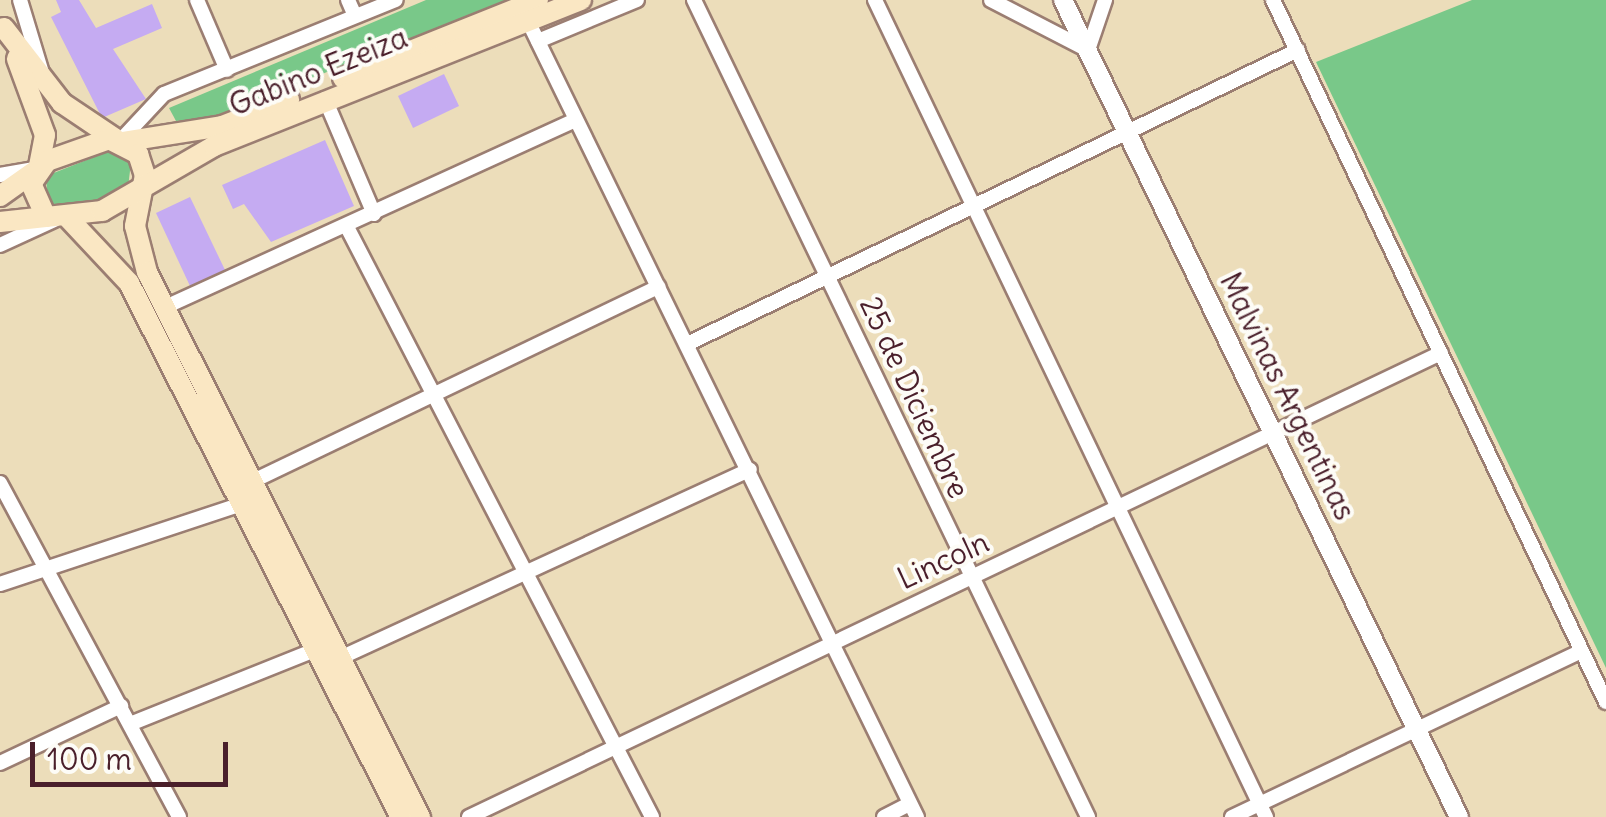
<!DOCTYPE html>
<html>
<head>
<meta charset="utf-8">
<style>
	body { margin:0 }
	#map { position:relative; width:1606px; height:817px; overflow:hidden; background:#ecddba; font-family:Delius,sans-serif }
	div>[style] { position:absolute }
	.green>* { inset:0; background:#79c889 }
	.building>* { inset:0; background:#c5abf2 }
	.roads { filter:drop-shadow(2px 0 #9b7e72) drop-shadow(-2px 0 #9b7e72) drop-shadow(0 2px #9b7e72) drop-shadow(0 -2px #9b7e72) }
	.minor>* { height:14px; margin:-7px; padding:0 7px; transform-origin:7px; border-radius:7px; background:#fff }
	.tertiary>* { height:18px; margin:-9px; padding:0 9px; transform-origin:9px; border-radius:9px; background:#fff }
	.secondary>* { height:20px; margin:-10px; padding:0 10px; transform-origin:10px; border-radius:10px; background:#fae7c3 }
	span { translate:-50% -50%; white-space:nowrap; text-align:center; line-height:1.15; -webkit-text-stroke:8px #fdfcf7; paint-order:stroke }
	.street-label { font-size:30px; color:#4a1f2b }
	.scale { position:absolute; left:30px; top:742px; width:198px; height:45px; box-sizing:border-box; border:5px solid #4a1f2b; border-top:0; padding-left:12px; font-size:30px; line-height:35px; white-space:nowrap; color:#4a1f2b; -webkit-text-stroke:8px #fdfcf7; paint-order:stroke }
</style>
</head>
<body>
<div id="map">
	<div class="green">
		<i style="clip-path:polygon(426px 0,510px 0,208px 119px,176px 121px,169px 108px)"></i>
		<i style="clip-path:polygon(1472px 0,1606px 0,1606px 668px,1316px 62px)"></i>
		<i style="clip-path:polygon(112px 150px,131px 162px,128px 188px,91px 208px,48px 207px,46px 176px)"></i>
	</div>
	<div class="building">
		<i style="clip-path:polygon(56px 0,79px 0,96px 28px,152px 4px,162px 28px,113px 49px,146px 99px,102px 118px,51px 17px,61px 12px)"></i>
		<i style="clip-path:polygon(444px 74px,459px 106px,413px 128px,398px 96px)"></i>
		<i style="clip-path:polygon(325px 140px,354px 206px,271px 242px,244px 204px,233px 209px,222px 185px)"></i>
		<i style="clip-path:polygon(190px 197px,225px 270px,190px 286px,156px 213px)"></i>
	</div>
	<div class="roads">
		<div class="minor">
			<i style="left:20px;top:0;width:76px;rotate:73.2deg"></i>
			<i style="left:197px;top:0;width:76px;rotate:66.8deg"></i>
			<i style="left:348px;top:0;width:17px;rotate:66deg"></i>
			<i style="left:694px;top:0;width:907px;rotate:64.25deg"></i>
			<i style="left:875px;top:0;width:906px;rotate:64.43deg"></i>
			<i style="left:991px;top:0;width:109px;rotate:27.3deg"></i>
			<i style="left:1088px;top:50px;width:53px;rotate:-71.2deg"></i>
			<i style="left:1273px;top:0;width:777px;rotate:64.62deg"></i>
			<i style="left:528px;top:21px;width:886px;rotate:63.96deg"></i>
			<i style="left:538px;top:41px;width:107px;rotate:-22.5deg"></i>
			<i style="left:325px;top:99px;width:125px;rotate:66.9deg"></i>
			<i style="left:120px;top:141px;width:64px;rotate:-46.9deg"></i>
			<i style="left:164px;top:94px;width:250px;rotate:-22.1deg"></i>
			<i style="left:0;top:175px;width:35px;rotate:-10deg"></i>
			<i style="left:347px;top:227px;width:664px;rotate:62.66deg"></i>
			<i style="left:0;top:245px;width:60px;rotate:-24.8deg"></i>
			<i style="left:163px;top:308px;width:453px;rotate:-24.5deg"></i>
			<i style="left:687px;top:344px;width:678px;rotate:-25.7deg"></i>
			<i style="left:0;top:483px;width:379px;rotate:61.8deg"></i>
			<i style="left:0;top:584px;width:255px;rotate:-18.3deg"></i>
			<i style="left:242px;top:504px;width:22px;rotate:-72deg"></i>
			<i style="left:249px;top:483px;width:454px;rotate:-25.6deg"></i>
			<i style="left:340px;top:658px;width:451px;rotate:-24.7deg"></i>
			<i style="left:130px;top:724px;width:199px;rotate:-21.8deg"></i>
			<i style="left:0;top:763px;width:134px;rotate:-25.2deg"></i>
			<i style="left:469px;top:817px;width:1077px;rotate:-25.52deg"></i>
			<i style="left:884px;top:817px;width:29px;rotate:-27deg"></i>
			<i style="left:1232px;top:817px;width:387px;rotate:-25.4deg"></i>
		</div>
		<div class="tertiary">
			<i style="left:1063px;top:0;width:908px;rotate:64.14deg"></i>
		</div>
		<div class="secondary">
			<i style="left:4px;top:28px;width:95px;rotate:52.3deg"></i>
			<i style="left:62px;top:103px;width:63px;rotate:33.9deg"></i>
			<i style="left:17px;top:59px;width:81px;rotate:69.8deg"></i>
			<i style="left:45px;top:135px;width:32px;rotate:101deg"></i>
			<i style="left:343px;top:78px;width:210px;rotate:-21.8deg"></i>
			<i style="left:122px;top:142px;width:101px;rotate:-9.1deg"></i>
			<i style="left:222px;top:126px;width:72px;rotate:-21.2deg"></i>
			<i style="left:0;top:196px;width:43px;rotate:-35.5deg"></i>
			<i style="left:46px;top:217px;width:36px;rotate:-114deg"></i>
			<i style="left:31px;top:184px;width:28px;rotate:-55deg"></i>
			<i style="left:47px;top:161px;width:66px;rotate:-19.5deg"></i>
			<i style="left:109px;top:139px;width:33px;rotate:27deg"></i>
			<i style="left:138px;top:154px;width:22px;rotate:72deg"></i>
			<i style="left:145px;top:175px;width:52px;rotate:101.1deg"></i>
			<i style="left:135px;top:226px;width:48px;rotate:75.4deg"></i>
			<i style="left:147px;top:272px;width:610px;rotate:63.39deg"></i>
			<i style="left:69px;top:219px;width:88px;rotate:46.8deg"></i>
			<i style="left:129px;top:283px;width:599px;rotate:63.01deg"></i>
			<i style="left:0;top:222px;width:103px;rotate:-6.2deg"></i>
			<i style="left:102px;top:211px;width:129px;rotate:-30.1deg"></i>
			<i style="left:214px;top:146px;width:395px;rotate:-21.7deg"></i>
		</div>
	</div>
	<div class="street-label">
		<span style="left:318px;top:71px;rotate:-22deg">Gabino Ezeiza</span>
		<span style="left:1288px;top:396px;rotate:64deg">Malvinas Argentinas</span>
		<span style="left:915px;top:397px;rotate:65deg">25 de Diciembre</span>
		<span style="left:943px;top:560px;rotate:-25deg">Lincoln</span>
	</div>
	<div class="scale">100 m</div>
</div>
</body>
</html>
